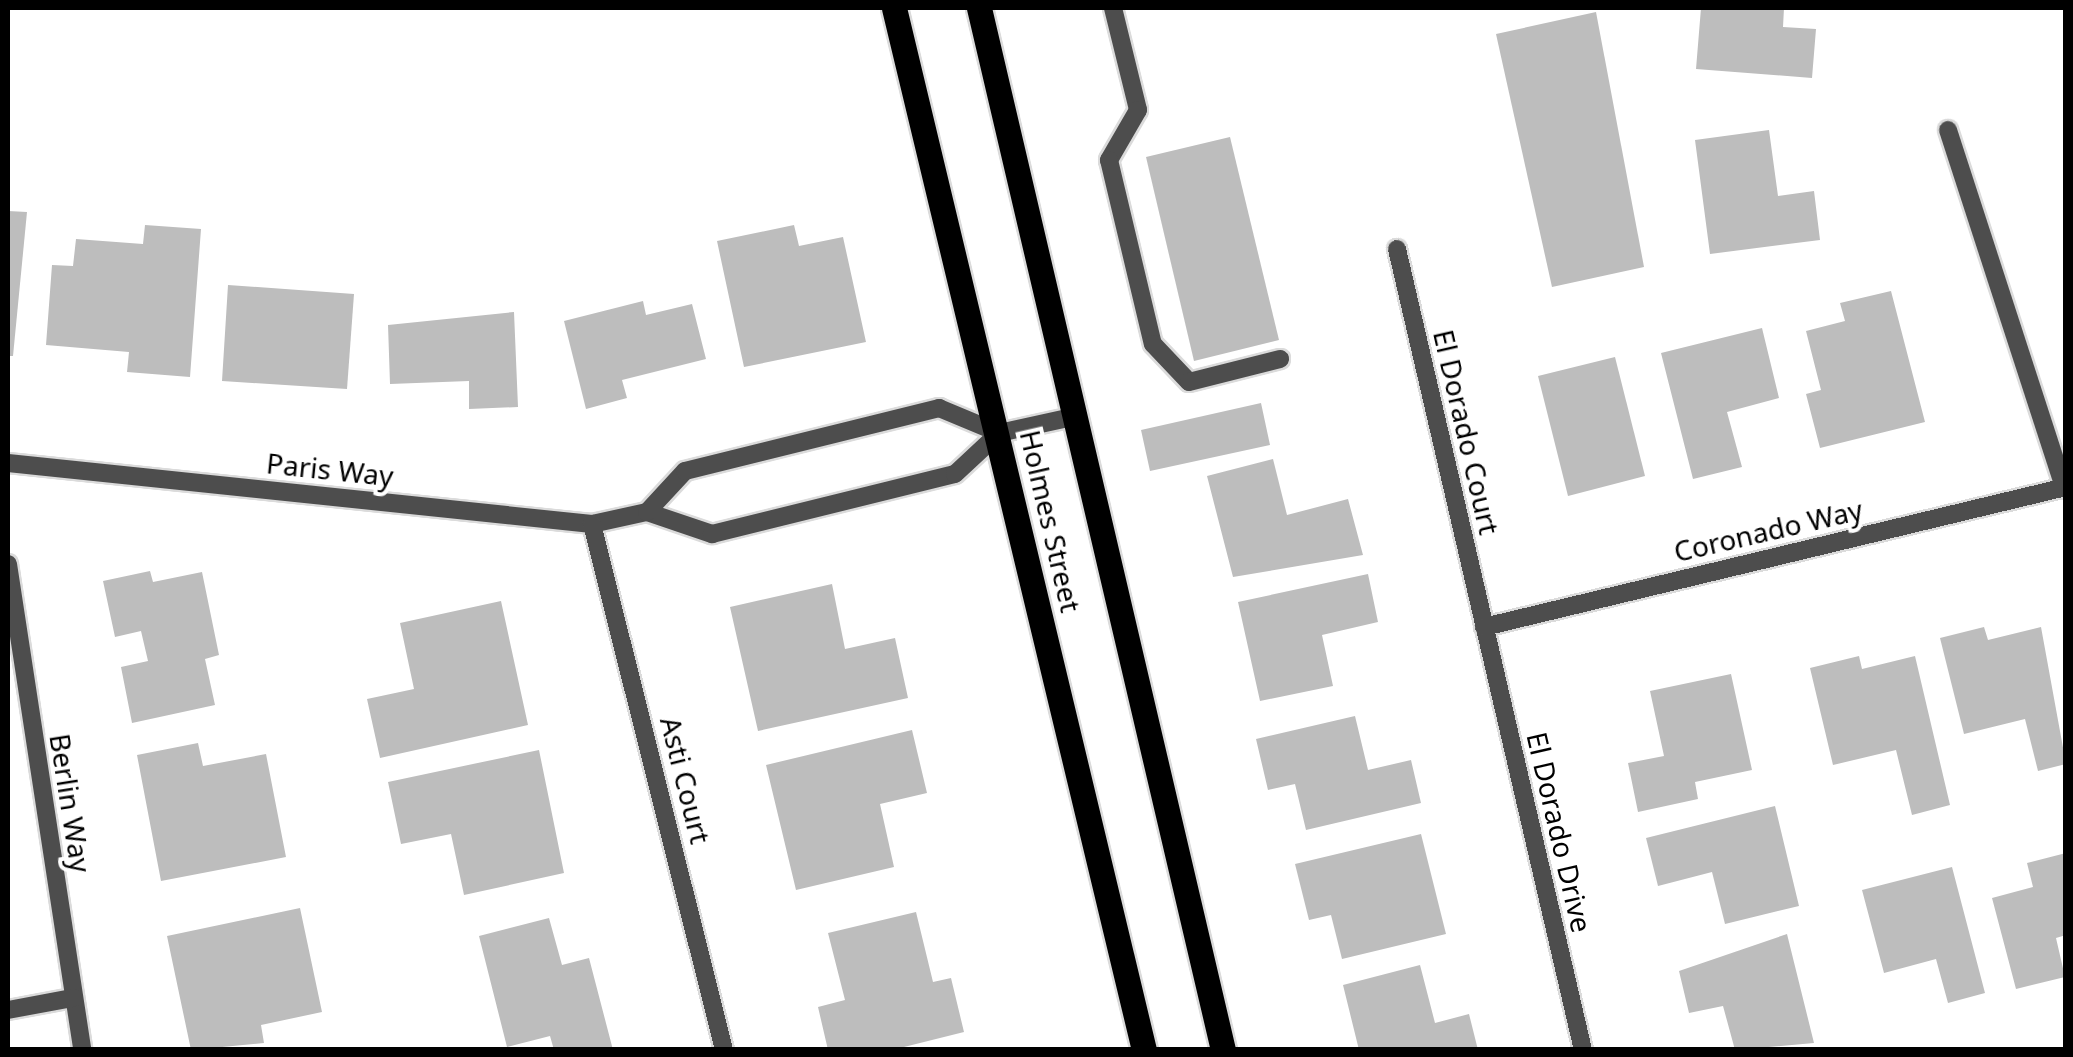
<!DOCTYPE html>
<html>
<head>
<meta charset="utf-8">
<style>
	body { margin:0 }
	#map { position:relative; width:2073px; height:1057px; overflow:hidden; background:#fff; font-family:"Noto Sans",sans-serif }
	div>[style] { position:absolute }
	.building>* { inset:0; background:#bdbdbd }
	.roads { filter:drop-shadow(2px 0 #dbdbdb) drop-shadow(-2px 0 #dbdbdb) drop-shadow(0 2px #dbdbdb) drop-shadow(0 -2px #dbdbdb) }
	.minor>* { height:18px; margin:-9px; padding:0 9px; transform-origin:9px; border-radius:9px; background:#4d4d4d }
	.major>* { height:25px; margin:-12.5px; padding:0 12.5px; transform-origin:12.5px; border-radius:12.5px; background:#000 }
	span { translate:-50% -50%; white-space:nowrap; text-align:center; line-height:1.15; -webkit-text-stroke:8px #fff; paint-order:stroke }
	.street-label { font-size:28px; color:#000 }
	.frame { position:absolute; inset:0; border:10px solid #000; pointer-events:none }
</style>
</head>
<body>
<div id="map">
	<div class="building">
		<i style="clip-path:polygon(1701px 8px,1784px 8px,1783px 27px,1816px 29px,1812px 78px,1696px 69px)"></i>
		<i style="clip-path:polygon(1596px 12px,1644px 267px,1552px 287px,1496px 34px)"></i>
		<i style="clip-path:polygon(1769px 130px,1778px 196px,1814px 191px,1820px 240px,1710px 254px,1695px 140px)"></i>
		<i style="clip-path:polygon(1230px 137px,1279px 340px,1194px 361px,1146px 157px)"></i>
		<i style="clip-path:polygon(8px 211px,27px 212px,13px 356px,8px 356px)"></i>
		<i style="clip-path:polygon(145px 225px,201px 229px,190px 377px,127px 372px,129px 352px,46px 345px,52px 265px,73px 266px,76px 239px,143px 244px)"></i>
		<i style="clip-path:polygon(794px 225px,799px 246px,843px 237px,866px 342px,744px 367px,717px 241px)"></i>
		<i style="clip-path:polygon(228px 285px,354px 294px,347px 389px,222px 381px)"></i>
		<i style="clip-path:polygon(1891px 291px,1925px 422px,1820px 448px,1806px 394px,1821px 390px,1806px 331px,1845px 321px,1840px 303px)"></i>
		<i style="clip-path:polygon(643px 301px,646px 315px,692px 304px,706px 359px,622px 380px,627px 398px,586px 409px,564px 321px)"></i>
		<i style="clip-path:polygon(514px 312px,518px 407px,469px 409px,469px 381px,390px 384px,388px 325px)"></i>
		<i style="clip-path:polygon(1762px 328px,1779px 398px,1727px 412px,1742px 467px,1693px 479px,1661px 353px)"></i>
		<i style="clip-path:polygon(1615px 357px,1645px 476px,1568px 496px,1538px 376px)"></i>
		<i style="clip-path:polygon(1261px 403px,1270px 445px,1150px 471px,1141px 430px)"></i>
		<i style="clip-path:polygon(1273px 459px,1287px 515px,1348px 499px,1363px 555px,1233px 577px,1207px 476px)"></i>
		<i style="clip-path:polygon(150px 571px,153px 582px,202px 572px,219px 655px,205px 659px,215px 705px,132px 723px,121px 667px,148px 661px,141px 631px,115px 637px,103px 581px)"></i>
		<i style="clip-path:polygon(1368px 574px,1378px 622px,1322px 635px,1333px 686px,1260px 701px,1238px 602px)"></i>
		<i style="clip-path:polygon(832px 584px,845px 649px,895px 638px,908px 698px,758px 731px,730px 607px)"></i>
		<i style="clip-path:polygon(501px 601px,528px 725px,380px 758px,367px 699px,414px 689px,400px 623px)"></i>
		<i style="clip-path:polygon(1984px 627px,1988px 640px,2041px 627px,2066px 764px,2038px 771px,2025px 719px,1964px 734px,1940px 638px)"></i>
		<i style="clip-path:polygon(1859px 656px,1862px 669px,1915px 656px,1950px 805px,1912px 815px,1896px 750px,1833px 765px,1810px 668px)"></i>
		<i style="clip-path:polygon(1731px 674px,1752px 770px,1695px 782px,1698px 799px,1638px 812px,1628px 763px,1664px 756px,1650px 691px)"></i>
		<i style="clip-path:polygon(1355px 716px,1368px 770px,1411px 760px,1421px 803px,1306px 830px,1295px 784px,1268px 790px,1256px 739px)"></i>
		<i style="clip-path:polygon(912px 730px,927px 793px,880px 804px,894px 867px,796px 890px,766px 765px)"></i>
		<i style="clip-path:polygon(198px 743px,203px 766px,266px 754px,286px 857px,161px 881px,137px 755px)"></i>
		<i style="clip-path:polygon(539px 750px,564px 873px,464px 895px,451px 834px,401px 844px,388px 782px)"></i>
		<i style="clip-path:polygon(1775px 806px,1799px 906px,1725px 924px,1712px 872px,1658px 886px,1646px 838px)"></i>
		<i style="clip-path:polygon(1421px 834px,1446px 934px,1342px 959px,1331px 915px,1309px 920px,1295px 864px)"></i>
		<i style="clip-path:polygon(2066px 853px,2066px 935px,2056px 938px,2065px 977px,2016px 989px,1992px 898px,2033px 887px,2027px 863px)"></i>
		<i style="clip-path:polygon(1952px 867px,1985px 993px,1948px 1003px,1936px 959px,1884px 973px,1862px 890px)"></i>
		<i style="clip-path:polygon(300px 908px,322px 1012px,261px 1025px,264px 1043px,191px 1050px,167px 936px)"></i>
		<i style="clip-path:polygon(916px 912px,933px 982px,951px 978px,964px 1032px,892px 1050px,828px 1050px,818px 1007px,845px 1000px,828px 933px)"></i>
		<i style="clip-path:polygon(549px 918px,562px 965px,589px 958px,613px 1050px,554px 1050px,550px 1036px,507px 1047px,479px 936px)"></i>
		<i style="clip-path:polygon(1787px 934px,1814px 1043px,1735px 1050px,1723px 1006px,1689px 1013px,1679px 971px)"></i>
		<i style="clip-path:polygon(1420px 965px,1435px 1023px,1469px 1014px,1478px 1050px,1359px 1050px,1343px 985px)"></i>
	</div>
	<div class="roads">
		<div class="minor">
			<i style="left:1113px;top:8px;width:105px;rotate:76.2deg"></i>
			<i style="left:1138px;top:110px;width:58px;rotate:120.1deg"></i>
			<i style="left:1109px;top:160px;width:189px;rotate:76.6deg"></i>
			<i style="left:1153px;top:344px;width:52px;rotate:46.5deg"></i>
			<i style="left:1189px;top:382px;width:94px;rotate:-14.2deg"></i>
			<i style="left:1948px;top:130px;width:376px;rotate:72deg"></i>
			<i style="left:1397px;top:249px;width:822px;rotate:76.93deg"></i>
			<i style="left:8px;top:463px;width:587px;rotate:5.96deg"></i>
			<i style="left:592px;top:524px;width:56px;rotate:-12.3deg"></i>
			<i style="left:647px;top:512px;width:69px;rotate:18.7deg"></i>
			<i style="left:712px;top:534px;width:250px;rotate:-13.9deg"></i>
			<i style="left:955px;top:474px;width:60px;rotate:-43deg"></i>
			<i style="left:999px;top:433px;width:71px;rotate:-12.3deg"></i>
			<i style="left:647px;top:512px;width:56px;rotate:-47.2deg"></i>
			<i style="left:685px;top:471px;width:262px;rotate:-13.9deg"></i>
			<i style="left:939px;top:408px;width:65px;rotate:22.6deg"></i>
			<i style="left:592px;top:524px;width:542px;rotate:75.91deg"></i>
			<i style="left:8px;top:564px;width:492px;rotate:81.3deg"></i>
			<i style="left:1484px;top:627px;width:599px;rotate:-13.53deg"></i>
			<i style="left:8px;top:1010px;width:66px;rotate:-10.5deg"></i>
		</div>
		<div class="major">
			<i style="left:894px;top:8px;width:1072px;rotate:76.51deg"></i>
			<i style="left:979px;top:8px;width:1070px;rotate:76.82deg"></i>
		</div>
	</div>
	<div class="street-label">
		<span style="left:1467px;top:432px;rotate:77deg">El Dorado Court</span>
		<span style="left:330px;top:469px;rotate:6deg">Paris Way</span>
		<span style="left:1051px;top:521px;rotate:77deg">Holmes Street</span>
		<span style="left:1768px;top:530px;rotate:-13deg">Coronado Way</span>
		<span style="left:686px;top:780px;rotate:76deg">Asti Court</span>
		<span style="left:71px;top:803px;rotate:81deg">Berlin Way</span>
		<span style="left:1560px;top:832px;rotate:77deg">El Dorado Drive</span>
	</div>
	<div class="frame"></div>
</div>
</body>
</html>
